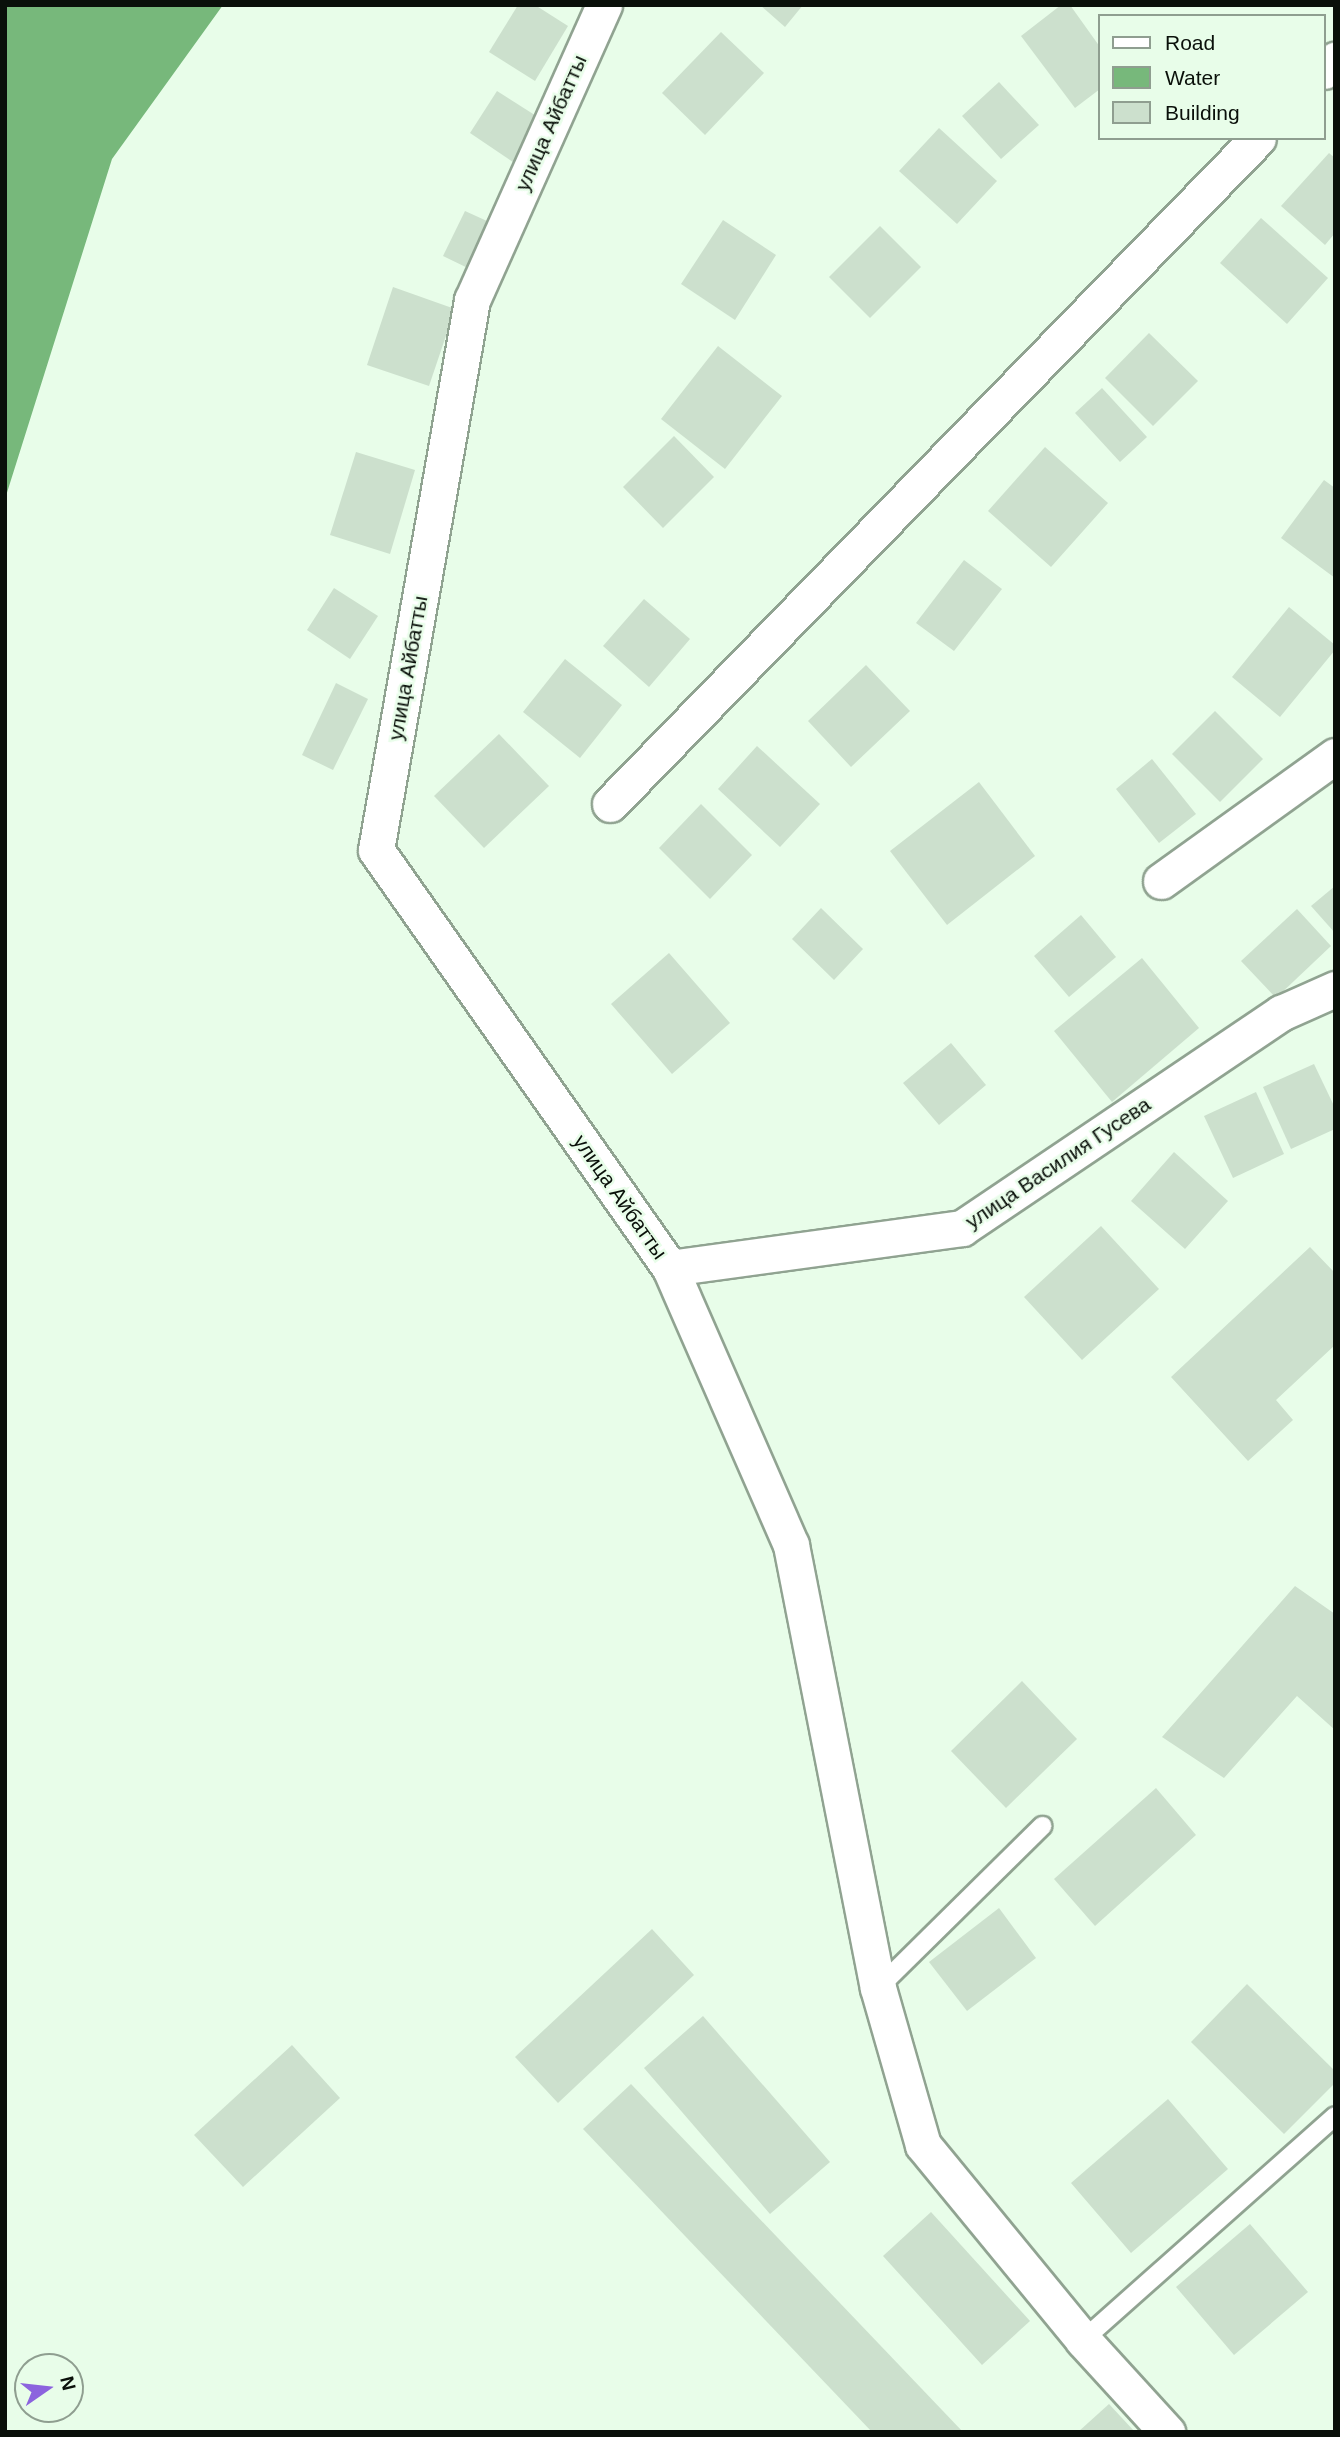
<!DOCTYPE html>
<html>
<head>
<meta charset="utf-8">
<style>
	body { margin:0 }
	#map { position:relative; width:1340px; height:2437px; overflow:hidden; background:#e8fde9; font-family:Arial,sans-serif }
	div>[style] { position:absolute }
	.water>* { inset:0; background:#77b87b }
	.building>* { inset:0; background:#cce0cd }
	.roads { filter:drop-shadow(2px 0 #90a391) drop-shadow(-2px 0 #90a391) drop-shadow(0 2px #90a391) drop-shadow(0 -2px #90a391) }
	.service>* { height:18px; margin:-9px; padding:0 9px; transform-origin:9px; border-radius:9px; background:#fff }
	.minor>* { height:35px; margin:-17.5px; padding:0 17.5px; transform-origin:17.5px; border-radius:17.5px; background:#fff }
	span { translate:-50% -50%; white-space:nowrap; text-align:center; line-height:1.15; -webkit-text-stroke:5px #e8fde9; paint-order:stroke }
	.street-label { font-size:21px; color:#0a100a }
	.frame { position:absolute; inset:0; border:7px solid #0a100a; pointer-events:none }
	.legend { position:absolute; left:1098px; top:14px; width:228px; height:126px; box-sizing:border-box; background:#e8fde9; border:2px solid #8f9e90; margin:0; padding:9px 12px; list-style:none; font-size:21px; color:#0a100a }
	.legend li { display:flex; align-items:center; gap:14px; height:35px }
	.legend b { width:35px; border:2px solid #8f9e90 }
	.north { position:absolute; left:14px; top:2353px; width:70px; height:70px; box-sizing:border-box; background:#e8fde9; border:2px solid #8f9e90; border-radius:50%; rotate:76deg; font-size:19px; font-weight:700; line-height:28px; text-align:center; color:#0a100a }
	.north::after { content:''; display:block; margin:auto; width:24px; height:32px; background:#8c63de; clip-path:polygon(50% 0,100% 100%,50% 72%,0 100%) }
</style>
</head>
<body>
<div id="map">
	<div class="water">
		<i style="clip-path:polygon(5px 5px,223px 5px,112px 159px,5px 499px)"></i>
	</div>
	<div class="building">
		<i style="clip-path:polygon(518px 5px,535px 5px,568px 26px,535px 81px,489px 52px)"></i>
		<i style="clip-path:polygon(760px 5px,803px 5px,785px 27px)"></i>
		<i style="clip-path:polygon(1061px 5px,1070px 5px,1100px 47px,1100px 89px,1075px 108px,1021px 36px)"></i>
		<i style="clip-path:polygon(721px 32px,764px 73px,705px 135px,662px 93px)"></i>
		<i style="clip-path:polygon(999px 82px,1039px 125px,1001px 159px,962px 116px)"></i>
		<i style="clip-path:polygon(497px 91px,541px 119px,513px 162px,470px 133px)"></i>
		<i style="clip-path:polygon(939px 128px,997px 181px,957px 224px,899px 171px)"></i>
		<i style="clip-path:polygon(1329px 153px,1335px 158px,1335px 233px,1325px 245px,1281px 206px)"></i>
		<i style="clip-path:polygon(465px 211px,498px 226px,476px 272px,443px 256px)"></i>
		<i style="clip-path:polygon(1261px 218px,1328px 278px,1287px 324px,1220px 263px)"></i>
		<i style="clip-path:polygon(723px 220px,776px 255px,735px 320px,681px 284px)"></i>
		<i style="clip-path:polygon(880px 226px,921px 267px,870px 318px,829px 277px)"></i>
		<i style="clip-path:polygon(393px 287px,455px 309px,429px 386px,367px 365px)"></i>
		<i style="clip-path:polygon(1149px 333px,1198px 381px,1153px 426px,1105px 378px)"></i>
		<i style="clip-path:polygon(718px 346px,782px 396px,725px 469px,661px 419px)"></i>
		<i style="clip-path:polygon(1102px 388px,1147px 437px,1120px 462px,1075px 413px)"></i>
		<i style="clip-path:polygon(674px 436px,714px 477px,663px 528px,623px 487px)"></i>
		<i style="clip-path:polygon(1045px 447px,1108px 503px,1051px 567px,988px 511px)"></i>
		<i style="clip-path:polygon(356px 452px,415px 470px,390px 554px,330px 535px)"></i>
		<i style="clip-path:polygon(1324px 480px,1335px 488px,1335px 578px,1281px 538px)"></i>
		<i style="clip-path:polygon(964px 560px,1002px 589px,954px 651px,916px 623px)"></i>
		<i style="clip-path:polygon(334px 588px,378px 616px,350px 659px,307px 630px)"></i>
		<i style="clip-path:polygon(644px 599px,690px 639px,649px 687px,603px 646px)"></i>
		<i style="clip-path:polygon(1289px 607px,1335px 645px,1335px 650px,1280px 717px,1232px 677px)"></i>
		<i style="clip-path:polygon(565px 659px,622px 705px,580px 758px,523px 712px)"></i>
		<i style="clip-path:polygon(866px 665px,910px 711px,851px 767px,808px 721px)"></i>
		<i style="clip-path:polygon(336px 683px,368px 699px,333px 770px,302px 755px)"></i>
		<i style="clip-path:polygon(1215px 711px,1263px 759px,1220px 802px,1172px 754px)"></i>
		<i style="clip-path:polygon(499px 734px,549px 786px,484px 848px,434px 796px)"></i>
		<i style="clip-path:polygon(757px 746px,820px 804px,780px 847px,718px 789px)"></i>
		<i style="clip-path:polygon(1152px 759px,1196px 814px,1159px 843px,1116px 789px)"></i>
		<i style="clip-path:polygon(979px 782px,1035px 856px,947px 925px,890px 851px)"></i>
		<i style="clip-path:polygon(701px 804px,752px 855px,710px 899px,659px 848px)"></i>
		<i style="clip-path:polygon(1335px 886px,1335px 933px,1311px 906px)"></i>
		<i style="clip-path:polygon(821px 908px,863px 949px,834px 980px,792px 939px)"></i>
		<i style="clip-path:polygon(1297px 909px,1331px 946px,1276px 998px,1241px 961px)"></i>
		<i style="clip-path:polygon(1081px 915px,1116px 957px,1069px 997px,1034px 956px)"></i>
		<i style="clip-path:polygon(669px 953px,730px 1023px,672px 1074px,611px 1004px)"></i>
		<i style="clip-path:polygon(1142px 958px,1199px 1028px,1112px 1102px,1054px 1031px)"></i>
		<i style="clip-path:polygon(951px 1043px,986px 1085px,939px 1125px,903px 1083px)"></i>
		<i style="clip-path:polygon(1314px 1064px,1335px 1108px,1335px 1129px,1291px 1149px,1263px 1087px)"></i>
		<i style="clip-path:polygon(1256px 1092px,1284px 1154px,1233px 1178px,1204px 1116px)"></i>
		<i style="clip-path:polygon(1174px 1152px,1228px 1201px,1185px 1249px,1131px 1201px)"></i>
		<i style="clip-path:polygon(1101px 1226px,1159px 1289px,1082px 1360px,1024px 1297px)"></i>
		<i style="clip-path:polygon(1310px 1247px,1335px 1273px,1335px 1345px,1276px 1400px,1293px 1420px,1248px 1461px,1171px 1377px)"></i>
		<i style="clip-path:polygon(1295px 1586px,1335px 1614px,1335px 1730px,1297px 1696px,1224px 1778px,1162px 1737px)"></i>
		<i style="clip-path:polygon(1022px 1681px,1077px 1739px,1006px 1808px,951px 1751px)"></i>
		<i style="clip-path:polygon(1156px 1788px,1196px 1835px,1095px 1926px,1054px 1879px)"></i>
		<i style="clip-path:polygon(999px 1908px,1036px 1958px,967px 2011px,929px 1962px)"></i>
		<i style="clip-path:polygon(652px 1929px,694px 1975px,558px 2103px,515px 2057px)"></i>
		<i style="clip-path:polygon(1247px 1984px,1335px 2071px,1335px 2083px,1284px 2134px,1191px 2042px)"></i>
		<i style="clip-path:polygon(703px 2016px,830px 2162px,770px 2214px,644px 2068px)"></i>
		<i style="clip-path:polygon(292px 2045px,340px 2098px,243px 2187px,194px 2135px)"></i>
		<i style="clip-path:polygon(631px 2084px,963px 2432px,872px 2432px,583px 2129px)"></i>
		<i style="clip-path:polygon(1168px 2099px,1228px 2169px,1131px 2253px,1071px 2183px)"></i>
		<i style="clip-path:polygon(931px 2212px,1030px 2321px,982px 2365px,883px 2256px)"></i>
		<i style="clip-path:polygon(1250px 2224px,1308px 2292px,1234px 2355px,1176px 2287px)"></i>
		<i style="clip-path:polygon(1109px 2404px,1135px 2432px,1078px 2432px)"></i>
	</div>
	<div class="roads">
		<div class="service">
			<i style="left:878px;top:1988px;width:231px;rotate:-44.6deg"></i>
			<i style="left:1083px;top:2340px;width:337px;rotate:-41.6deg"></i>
		</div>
		<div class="minor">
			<i style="left:604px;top:5px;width:323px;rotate:114.1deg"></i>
			<i style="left:472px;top:300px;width:558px;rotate:99.9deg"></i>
			<i style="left:376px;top:850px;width:511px;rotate:54.88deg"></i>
			<i style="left:670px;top:1268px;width:302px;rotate:66.4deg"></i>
			<i style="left:791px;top:1545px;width:451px;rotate:78.9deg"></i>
			<i style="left:878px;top:1988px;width:163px;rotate:74deg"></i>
			<i style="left:923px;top:2145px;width:252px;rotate:50.6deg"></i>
			<i style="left:1083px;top:2340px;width:125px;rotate:47.6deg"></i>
			<i style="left:1324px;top:71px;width:16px;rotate:-45deg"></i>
			<i style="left:610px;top:804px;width:929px;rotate:-45.78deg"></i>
			<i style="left:1161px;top:881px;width:214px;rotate:-35.7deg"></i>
			<i style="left:670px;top:1268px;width:295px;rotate:-7.8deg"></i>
			<i style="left:962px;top:1228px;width:385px;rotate:-34deg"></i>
			<i style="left:1281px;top:1013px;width:59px;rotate:-24deg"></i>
		</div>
	</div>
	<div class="street-label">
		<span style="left:551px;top:123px;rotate:-66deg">улица Айбатты</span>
		<span style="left:408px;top:668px;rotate:-80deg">улица Айбатты</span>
		<span style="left:1058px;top:1163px;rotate:-34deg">улица Василия Гусева</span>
		<span style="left:620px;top:1197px;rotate:55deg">улица Айбатты</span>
	</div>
	<div class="frame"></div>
	<ul class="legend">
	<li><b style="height:9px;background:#fff"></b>Road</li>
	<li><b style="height:19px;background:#77b87b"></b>Water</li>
	<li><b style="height:19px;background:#cce0cd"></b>Building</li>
	</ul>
	<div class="north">N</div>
</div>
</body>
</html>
